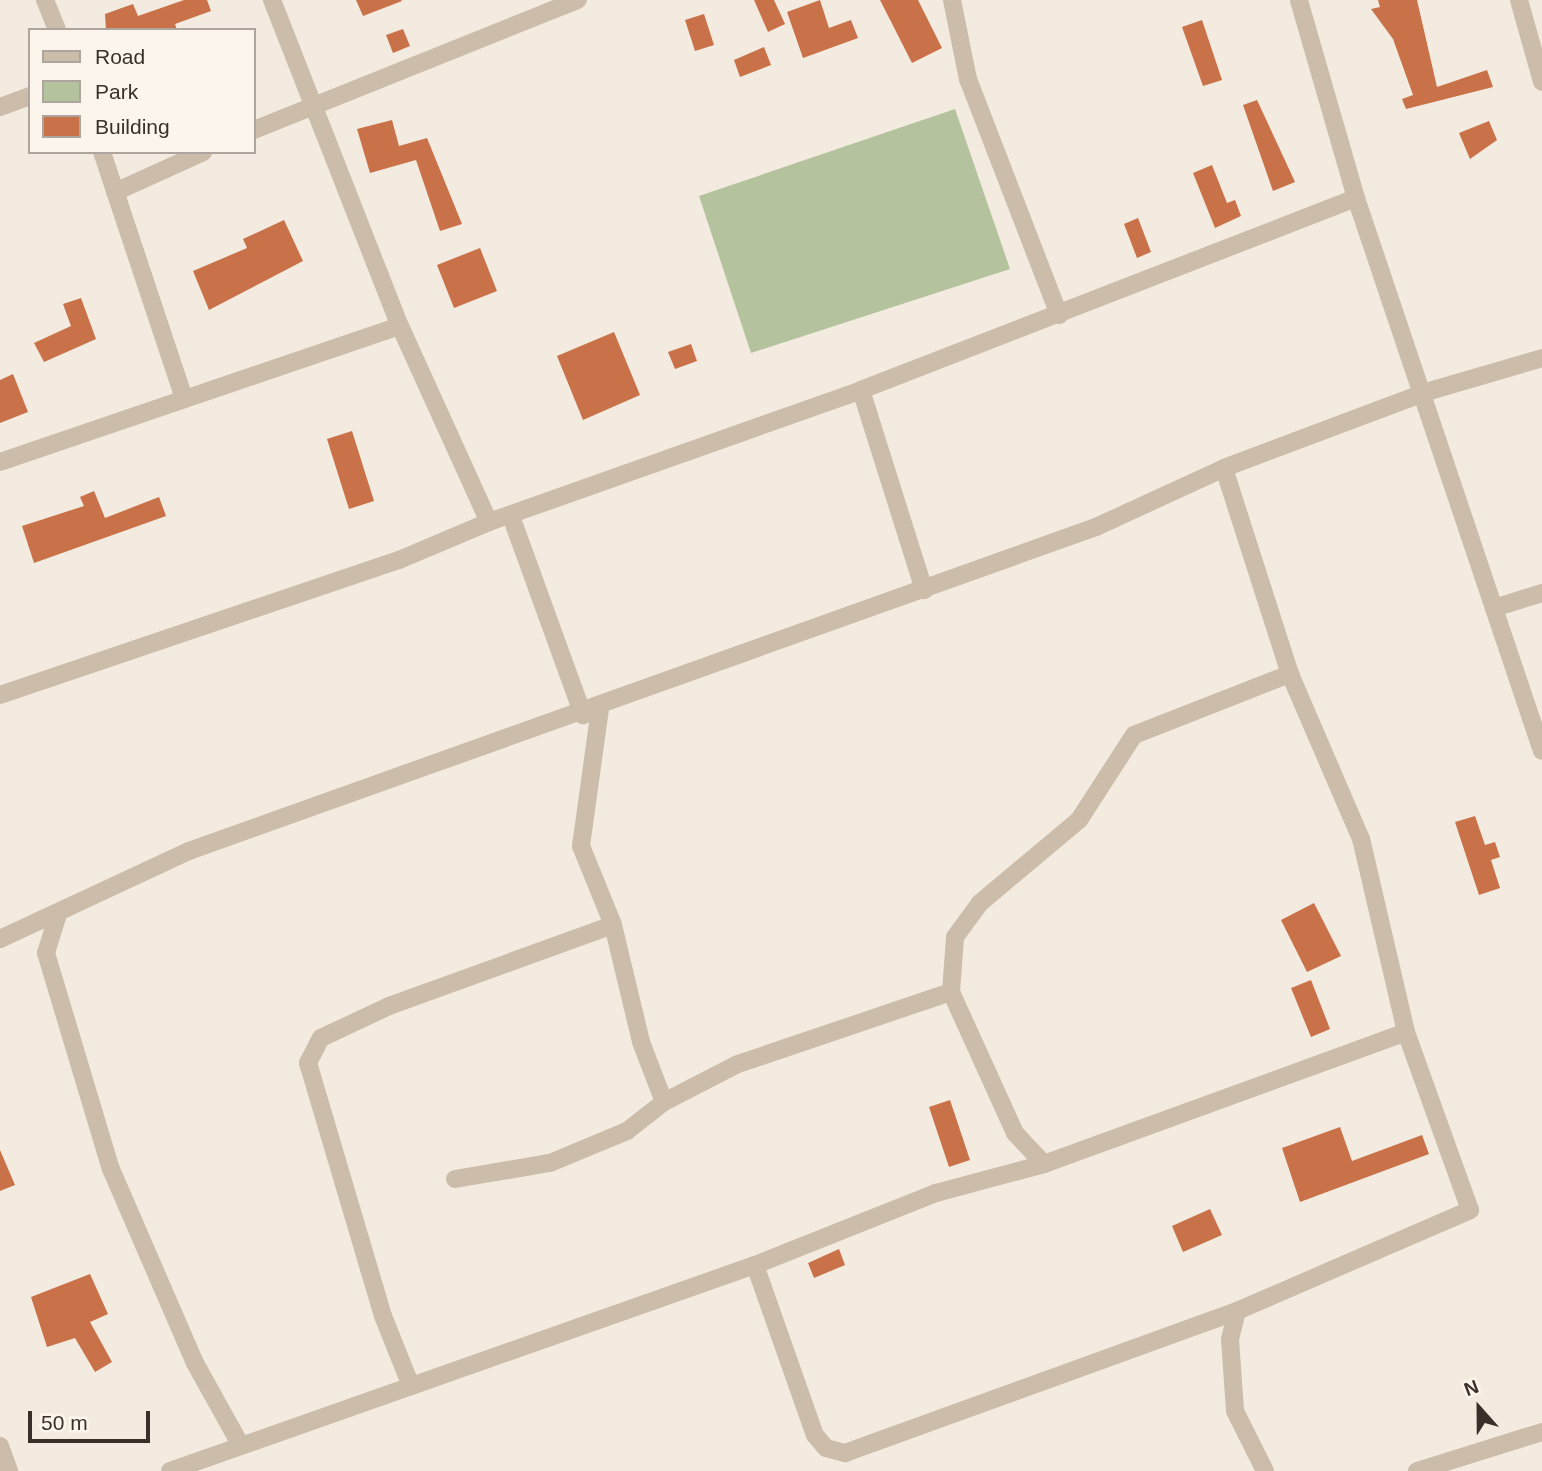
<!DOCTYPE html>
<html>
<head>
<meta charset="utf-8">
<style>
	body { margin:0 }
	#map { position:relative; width:1542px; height:1471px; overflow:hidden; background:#f3ebdf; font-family:Helvetica,sans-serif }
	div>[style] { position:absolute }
	.green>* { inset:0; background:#b4c39e }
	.building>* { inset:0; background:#c97148 }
	.minor>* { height:18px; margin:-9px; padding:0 9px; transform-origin:9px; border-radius:9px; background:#ccbcaa }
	span { translate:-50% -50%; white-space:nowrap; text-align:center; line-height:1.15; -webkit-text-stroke:5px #fbf5ec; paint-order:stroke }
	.legend { position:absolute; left:28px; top:28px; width:228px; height:126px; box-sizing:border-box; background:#fbf5ec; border:2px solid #aea69e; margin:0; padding:9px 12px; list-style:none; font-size:21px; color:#3a302a }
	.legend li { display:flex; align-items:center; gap:14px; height:35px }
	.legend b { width:35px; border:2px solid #aea69e }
	.north { position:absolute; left:1444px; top:1373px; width:70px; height:70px; -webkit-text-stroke:5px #fbf5ec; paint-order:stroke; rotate:339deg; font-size:19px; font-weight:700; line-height:28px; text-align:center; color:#3a302a }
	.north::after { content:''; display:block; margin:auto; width:24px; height:32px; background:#3a302a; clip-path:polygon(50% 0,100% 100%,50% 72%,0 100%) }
	.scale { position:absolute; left:28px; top:1411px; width:122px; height:32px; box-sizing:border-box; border:4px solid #3a302a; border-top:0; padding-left:9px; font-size:21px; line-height:24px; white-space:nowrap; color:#3a302a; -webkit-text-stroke:5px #fbf5ec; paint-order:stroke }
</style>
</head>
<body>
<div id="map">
	<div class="green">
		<i style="clip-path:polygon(955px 109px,1010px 269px,751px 353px,699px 196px)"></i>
	</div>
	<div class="building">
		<i style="clip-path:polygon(184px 0,207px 0,211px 11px,175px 24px,177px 30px,106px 30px,105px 14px,133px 4px,138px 16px)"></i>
		<i style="clip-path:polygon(356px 0,401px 0,402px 1px,363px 16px)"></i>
		<i style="clip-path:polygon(754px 0,774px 0,785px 24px,768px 32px)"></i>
		<i style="clip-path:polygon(820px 0,829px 28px,851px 20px,858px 38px,803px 58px,787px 12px)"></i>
		<i style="clip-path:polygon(880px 0,918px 0,942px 48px,912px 63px)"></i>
		<i style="clip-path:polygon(1378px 0,1417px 0,1437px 87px,1487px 70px,1493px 87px,1406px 109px,1402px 99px,1413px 95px,1393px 39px,1371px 9px,1380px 7px)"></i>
		<i style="clip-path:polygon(704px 14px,714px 45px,695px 51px,685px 20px)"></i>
		<i style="clip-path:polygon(1202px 20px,1222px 80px,1203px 86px,1182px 27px)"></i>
		<i style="clip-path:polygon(403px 29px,410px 46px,393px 53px,386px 35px)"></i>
		<i style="clip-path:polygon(764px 47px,771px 65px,740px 77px,734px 60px)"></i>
		<i style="clip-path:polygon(1257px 100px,1295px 182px,1273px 191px,1243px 105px)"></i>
		<i style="clip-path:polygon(392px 120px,399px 146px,427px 138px,462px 224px,440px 231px,416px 160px,370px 173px,357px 129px)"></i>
		<i style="clip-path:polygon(1489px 121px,1497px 140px,1470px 159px,1459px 133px)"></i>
		<i style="clip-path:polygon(1212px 165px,1227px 203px,1235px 200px,1241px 216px,1215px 228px,1193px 173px)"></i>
		<i style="clip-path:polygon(1138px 218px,1151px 252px,1137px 258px,1124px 224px)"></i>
		<i style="clip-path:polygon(284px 220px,303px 261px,209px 310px,193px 271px,247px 248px,243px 239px)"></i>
		<i style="clip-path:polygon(480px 248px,497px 291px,454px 308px,437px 265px)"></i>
		<i style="clip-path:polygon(81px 298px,96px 339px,44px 362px,34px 343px,71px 326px,63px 304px)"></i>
		<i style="clip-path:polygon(614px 332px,640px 395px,583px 420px,557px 356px)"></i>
		<i style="clip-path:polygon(691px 344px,697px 361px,675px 369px,668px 352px)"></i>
		<i style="clip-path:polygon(13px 374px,28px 412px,0 423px,0 380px)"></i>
		<i style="clip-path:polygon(352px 431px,374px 501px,349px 509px,327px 439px)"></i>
		<i style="clip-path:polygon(94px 491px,105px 518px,159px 497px,166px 516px,34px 563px,22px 526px,84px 506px,80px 497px)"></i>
		<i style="clip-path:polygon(1475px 816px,1485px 845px,1495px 842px,1500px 857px,1491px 860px,1500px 888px,1479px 895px,1455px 822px)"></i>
		<i style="clip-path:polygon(1314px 903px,1341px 956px,1307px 972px,1281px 920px)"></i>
		<i style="clip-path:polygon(1311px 980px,1330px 1029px,1311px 1037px,1291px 988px)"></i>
		<i style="clip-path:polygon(950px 1100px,970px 1160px,949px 1167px,929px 1107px)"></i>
		<i style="clip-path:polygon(1340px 1127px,1352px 1161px,1422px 1135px,1429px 1154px,1300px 1202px,1282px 1148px)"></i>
		<i style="clip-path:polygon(0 1150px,15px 1185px,0 1191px)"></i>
		<i style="clip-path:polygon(1210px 1209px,1222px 1235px,1183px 1252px,1172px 1226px)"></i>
		<i style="clip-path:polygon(839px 1249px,845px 1265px,814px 1278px,808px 1263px)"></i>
		<i style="clip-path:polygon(90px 1274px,108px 1314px,90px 1322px,112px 1362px,95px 1372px,75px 1338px,47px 1347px,31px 1297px)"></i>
	</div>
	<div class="minor">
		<i style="left:45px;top:0;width:32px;rotate:68deg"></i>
		<i style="left:272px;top:0;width:350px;rotate:68.6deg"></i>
		<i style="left:400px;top:326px;width:215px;rotate:65.6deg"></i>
		<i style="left:952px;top:0;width:81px;rotate:78.6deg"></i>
		<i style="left:968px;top:79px;width:253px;rotate:68.9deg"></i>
		<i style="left:1519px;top:0;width:85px;rotate:74.3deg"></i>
		<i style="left:0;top:107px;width:32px;rotate:-20deg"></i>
		<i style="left:254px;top:130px;width:349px;rotate:-21.9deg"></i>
		<i style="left:102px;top:152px;width:260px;rotate:71.6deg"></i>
		<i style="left:115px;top:192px;width:97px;rotate:-24.4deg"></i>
		<i style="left:1356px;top:198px;width:583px;rotate:71.41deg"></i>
		<i style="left:861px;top:390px;width:210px;rotate:72.5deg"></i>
		<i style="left:0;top:462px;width:422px;rotate:-18.8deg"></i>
		<i style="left:511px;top:516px;width:212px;rotate:70.1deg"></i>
		<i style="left:1494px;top:608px;width:50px;rotate:-17.4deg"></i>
		<i style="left:0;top:695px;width:421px;rotate:-18.7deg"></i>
		<i style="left:399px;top:560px;width:98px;rotate:-22.9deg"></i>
		<i style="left:489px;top:522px;width:395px;rotate:-19.5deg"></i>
		<i style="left:861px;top:390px;width:531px;rotate:-21.2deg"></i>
		<i style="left:1356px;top:198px;width:206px;rotate:-106.1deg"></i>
		<i style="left:600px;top:709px;width:138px;rotate:97.9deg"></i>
		<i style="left:581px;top:846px;width:85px;rotate:67.9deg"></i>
		<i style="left:613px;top:925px;width:120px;rotate:76.5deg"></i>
		<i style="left:641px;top:1042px;width:64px;rotate:69deg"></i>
		<i style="left:58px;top:914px;width:41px;rotate:107.1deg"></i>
		<i style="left:46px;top:953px;width:226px;rotate:73.3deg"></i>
		<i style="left:111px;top:1169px;width:211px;rotate:66.6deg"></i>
		<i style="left:195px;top:1363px;width:93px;rotate:60.9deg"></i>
		<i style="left:0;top:939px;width:208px;rotate:-25deg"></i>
		<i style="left:189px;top:851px;width:963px;rotate:-19.66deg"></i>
		<i style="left:1096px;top:527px;width:141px;rotate:-24.7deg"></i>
		<i style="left:1224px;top:468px;width:216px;rotate:-20.6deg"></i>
		<i style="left:1426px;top:392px;width:121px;rotate:-16.3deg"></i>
		<i style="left:1044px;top:1164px;width:42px;rotate:-133.1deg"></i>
		<i style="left:1015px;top:1133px;width:155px;rotate:-114.4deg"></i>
		<i style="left:951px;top:992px;width:55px;rotate:-85.8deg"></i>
		<i style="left:955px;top:937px;width:42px;rotate:-53.7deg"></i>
		<i style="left:980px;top:903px;width:129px;rotate:-40deg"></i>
		<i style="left:1079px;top:820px;width:101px;rotate:-57.1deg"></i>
		<i style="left:1134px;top:735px;width:168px;rotate:-21.4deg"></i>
		<i style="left:455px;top:1179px;width:96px;rotate:-9.6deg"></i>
		<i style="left:550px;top:1163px;width:83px;rotate:-22.6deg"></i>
		<i style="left:627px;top:1131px;width:47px;rotate:-38.1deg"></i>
		<i style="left:664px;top:1102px;width:83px;rotate:-27.2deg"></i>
		<i style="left:738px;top:1064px;width:225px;rotate:-18.7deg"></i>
		<i style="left:755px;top:1265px;width:180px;rotate:70.6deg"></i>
		<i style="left:815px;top:1435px;width:17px;rotate:50deg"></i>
		<i style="left:826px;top:1448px;width:20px;rotate:15deg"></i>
		<i style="left:845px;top:1453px;width:417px;rotate:-19.9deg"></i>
		<i style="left:1237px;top:1311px;width:254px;rotate:-23.4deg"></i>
		<i style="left:1470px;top:1210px;width:189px;rotate:-109.8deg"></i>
		<i style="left:1406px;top:1032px;width:198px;rotate:-103.1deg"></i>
		<i style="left:1361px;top:839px;width:180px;rotate:-113.3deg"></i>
		<i style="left:1290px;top:674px;width:216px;rotate:-107.8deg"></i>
		<i style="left:1237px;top:1311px;width:29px;rotate:104deg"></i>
		<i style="left:1230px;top:1339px;width:72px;rotate:86deg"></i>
		<i style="left:1235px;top:1411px;width:67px;rotate:63.4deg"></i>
		<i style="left:411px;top:1386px;width:75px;rotate:-111.8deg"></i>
		<i style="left:383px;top:1316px;width:264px;rotate:-106.5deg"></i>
		<i style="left:308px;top:1063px;width:28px;rotate:-63deg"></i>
		<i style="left:321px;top:1038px;width:75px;rotate:-25.2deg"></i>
		<i style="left:389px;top:1006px;width:238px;rotate:-19.9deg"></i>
		<i style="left:0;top:1446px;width:27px;rotate:70deg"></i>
		<i style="left:170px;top:1471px;width:620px;rotate:-19.4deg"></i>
		<i style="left:755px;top:1265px;width:195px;rotate:-21.7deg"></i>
		<i style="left:936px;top:1193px;width:112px;rotate:-15deg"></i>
		<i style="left:1044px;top:1164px;width:385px;rotate:-20deg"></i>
		<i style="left:1417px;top:1471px;width:131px;rotate:-17.3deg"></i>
	</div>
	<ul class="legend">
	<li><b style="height:9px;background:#ccbcaa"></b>Road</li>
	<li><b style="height:19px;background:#b4c39e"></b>Park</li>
	<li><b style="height:19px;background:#c97148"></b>Building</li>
	</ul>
	<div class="north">N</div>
	<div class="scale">50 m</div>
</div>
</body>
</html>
